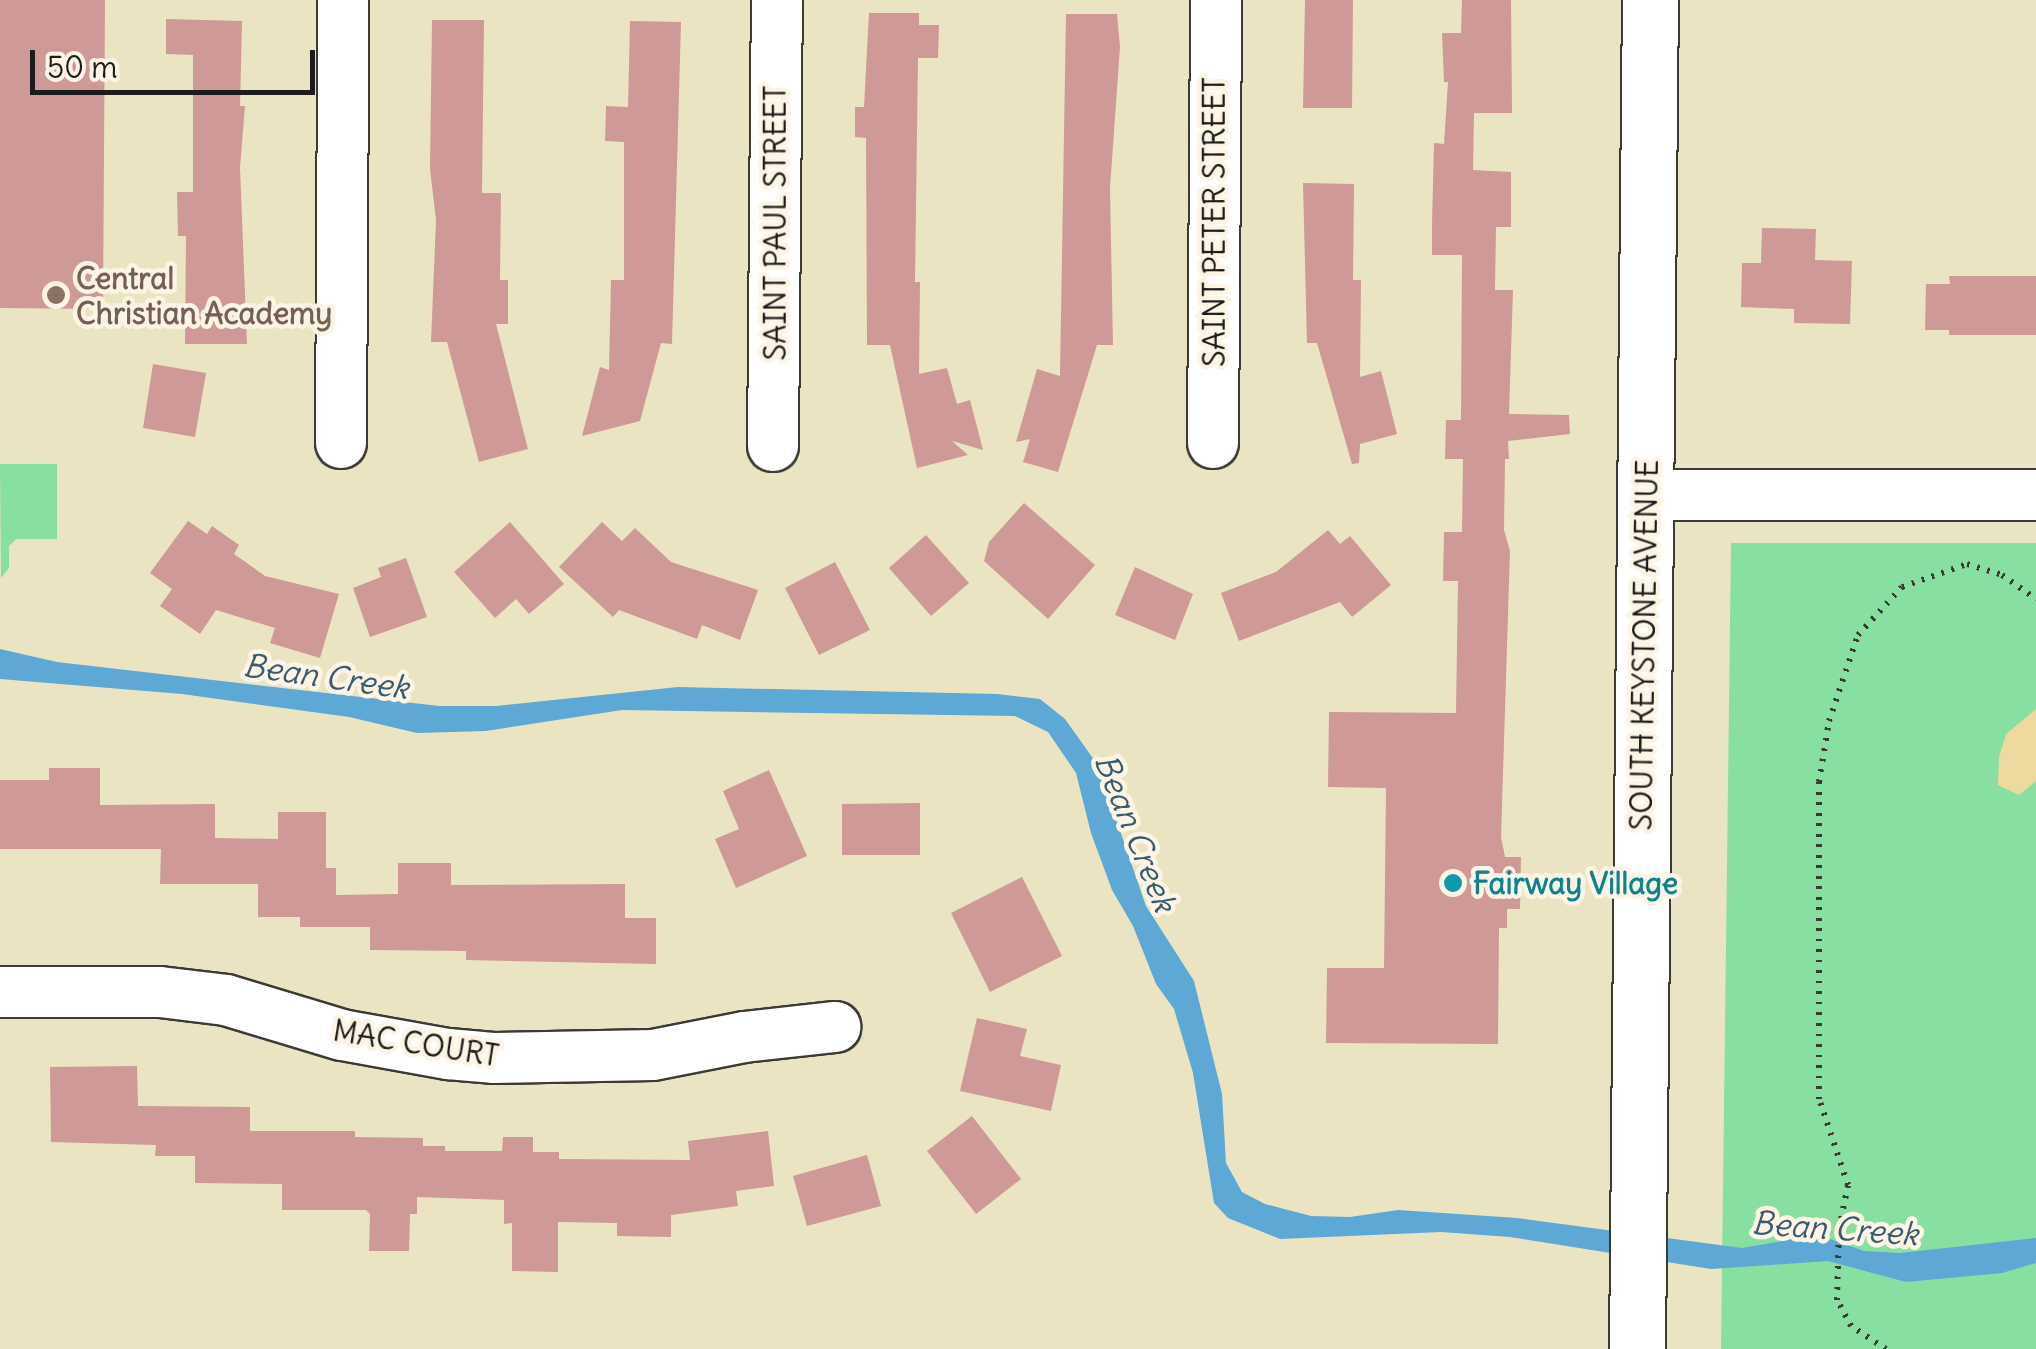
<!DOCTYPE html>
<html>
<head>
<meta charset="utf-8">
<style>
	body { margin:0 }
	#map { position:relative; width:2036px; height:1349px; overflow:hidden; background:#ebe4c3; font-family:Delius,sans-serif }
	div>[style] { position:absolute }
	.green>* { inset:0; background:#88dfa2 }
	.sand>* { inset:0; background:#eeda9e }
	.water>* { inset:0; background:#5da8d5 }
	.building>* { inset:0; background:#ce9996 }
	.path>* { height:6px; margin-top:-3px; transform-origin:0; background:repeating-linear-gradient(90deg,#3b3a35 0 2.5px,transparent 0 10.5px) }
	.roads { filter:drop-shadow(2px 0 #3b3a35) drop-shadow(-2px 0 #3b3a35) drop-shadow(0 2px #3b3a35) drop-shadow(0 -2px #3b3a35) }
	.minor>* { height:50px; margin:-25px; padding:0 25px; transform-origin:25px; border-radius:25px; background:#fff }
	.major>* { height:55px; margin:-27.5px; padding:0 27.5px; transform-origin:27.5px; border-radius:27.5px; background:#fff }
	.dots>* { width:28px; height:28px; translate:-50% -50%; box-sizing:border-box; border:5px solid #fcf5e5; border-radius:50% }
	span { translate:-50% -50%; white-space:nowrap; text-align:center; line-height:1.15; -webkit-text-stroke:9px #fcf5e5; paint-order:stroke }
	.street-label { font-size:30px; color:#1c1c1c }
	.education-label { font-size:30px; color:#785e54; font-weight:700 }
	.left { translate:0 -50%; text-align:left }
	.culture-label { font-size:30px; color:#0d838f; font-weight:700 }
	.water-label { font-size:32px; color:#395b6f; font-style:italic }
	.scale { position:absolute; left:30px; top:50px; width:285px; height:45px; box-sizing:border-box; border:5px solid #1c1c1c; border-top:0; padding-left:12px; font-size:30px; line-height:35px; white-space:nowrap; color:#1c1c1c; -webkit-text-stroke:8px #fcf5e5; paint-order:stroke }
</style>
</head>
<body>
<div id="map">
	<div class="green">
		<i style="clip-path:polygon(0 464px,57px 464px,57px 539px,16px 539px,9px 546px,9px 568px,1px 578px)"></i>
		<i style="clip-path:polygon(1731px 543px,2036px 543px,2036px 1349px,1721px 1349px)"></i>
	</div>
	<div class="sand">
		<i style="clip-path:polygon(2036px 709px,2036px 781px,2019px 795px,1998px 785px,1999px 757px,2006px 734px)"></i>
	</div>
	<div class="water">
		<i style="clip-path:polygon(0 649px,57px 662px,439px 706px,496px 706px,678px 687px,997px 694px,1040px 699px,1065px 719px,1097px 764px,1146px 906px,1194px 981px,1222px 1094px,1226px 1163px,1242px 1192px,1265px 1204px,1311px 1216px,1350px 1217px,1398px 1210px,1517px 1218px,1742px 1248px,1806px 1237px,1830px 1239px,1864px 1251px,1900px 1253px,2036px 1238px,2036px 1263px,2002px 1273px,1906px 1282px,1828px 1261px,1711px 1269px,1510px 1237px,1441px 1232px,1280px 1239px,1228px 1218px,1214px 1203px,1193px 1073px,1174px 1009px,1156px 984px,1133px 926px,1112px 890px,1091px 833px,1076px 773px,1048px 732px,1015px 716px,622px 710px,486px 731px,417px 733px,349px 717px,182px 694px,0 679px)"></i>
	</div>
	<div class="building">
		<i style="clip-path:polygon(0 0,105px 0,103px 309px,0 308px)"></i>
		<i style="clip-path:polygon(1305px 0,1353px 0,1352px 108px,1303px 108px)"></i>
		<i style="clip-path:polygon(1462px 0,1511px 0,1512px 113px,1474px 113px,1473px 170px,1511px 172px,1511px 227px,1496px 227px,1495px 290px,1513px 290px,1509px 414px,1569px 415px,1570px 434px,1508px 441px,1509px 459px,1505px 459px,1504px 530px,1510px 551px,1501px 837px,1505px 857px,1521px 857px,1520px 909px,1507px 909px,1507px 928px,1499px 928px,1498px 1044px,1326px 1043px,1327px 968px,1384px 968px,1386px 788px,1328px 787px,1329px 712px,1456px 713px,1458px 581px,1443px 581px,1444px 532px,1462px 532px,1463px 459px,1445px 459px,1446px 420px,1461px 420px,1462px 255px,1432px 255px,1432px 223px,1434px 143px,1444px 144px,1448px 82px,1444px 82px,1442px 33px,1461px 33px)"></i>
		<i style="clip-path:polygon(869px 13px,919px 13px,919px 25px,939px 25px,938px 58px,918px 58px,915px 282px,920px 282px,919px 374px,947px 368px,957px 404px,970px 400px,983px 450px,952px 441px,968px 455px,917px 468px,890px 345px,867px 345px,866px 138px,855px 137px,855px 107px,864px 107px)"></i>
		<i style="clip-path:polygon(1066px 14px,1117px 14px,1120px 47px,1110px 188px,1113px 345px,1097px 345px,1058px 472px,1023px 462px,1030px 439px,1016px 442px,1037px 369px,1060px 376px)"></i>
		<i style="clip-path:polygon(166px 19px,242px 21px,240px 106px,245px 106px,240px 168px,247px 344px,185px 344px,186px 236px,178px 236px,177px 192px,193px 192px,193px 55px,166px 54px)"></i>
		<i style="clip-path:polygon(432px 20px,484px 20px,482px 193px,501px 193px,500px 280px,508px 280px,508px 324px,496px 324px,528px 449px,479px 462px,447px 342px,431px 342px,436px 220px,430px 169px)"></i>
		<i style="clip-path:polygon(630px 21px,681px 22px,672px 344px,661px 343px,640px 421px,582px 436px,600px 367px,609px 370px,611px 280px,624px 280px,624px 142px,605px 141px,606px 106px,628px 107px)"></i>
		<i style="clip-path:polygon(1303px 183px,1354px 184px,1353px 280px,1361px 280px,1360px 377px,1381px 371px,1397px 434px,1360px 444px,1359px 463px,1352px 464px,1317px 343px,1307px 343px)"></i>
		<i style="clip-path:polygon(1762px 228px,1816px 229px,1815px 260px,1852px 261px,1850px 324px,1794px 323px,1794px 309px,1741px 307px,1742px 263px,1761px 263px)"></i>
		<i style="clip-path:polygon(1949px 276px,2036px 276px,2036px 335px,1949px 335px,1949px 330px,1925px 330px,1926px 284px,1950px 284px)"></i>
		<i style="clip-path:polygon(153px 364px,206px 373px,195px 437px,143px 428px)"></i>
		<i style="clip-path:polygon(1024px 503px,1095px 565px,1048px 619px,984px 561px,989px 542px)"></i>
		<i style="clip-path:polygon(188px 521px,207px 534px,212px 526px,239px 545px,234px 554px,265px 576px,339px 594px,320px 658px,270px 643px,275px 628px,216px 610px,200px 634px,160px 606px,172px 589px,150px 573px)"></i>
		<i style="clip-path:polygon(510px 522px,564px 584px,529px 614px,516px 599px,495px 618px,454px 572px)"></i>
		<i style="clip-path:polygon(602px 522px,622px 541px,635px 528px,671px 562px,758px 590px,740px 640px,702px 625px,697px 639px,619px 610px,613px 617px,559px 567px)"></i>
		<i style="clip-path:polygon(1328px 530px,1340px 544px,1350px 536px,1391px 585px,1352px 617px,1340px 602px,1239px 641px,1221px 593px,1276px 572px)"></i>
		<i style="clip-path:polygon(926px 535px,969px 583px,931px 616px,889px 568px)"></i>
		<i style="clip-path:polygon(406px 558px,427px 617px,370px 637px,353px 588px,381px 577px,378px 568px)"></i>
		<i style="clip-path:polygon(835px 562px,870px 630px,819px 655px,785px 588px)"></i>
		<i style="clip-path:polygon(1135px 567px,1193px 594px,1175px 640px,1115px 615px)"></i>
		<i style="clip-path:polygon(49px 768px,100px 768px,100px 805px,215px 804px,215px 838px,278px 839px,278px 812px,326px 812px,326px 868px,336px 868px,336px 895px,398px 894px,398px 863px,451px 863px,451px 885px,625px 884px,625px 918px,656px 918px,656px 964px,466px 960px,466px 951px,370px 950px,370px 927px,300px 927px,300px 917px,258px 917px,258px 884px,160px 884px,161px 849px,0 849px,0 780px,49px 780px)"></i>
		<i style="clip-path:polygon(769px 770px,807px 856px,736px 888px,715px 839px,739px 829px,723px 791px)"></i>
		<i style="clip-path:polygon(920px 803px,920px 855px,842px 855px,842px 804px)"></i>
		<i style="clip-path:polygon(1022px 877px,1062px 956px,990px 992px,951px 913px)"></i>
		<i style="clip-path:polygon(977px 1018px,1027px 1029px,1020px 1056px,1061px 1065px,1051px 1111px,960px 1091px)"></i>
		<i style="clip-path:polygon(137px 1066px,138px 1106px,250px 1107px,250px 1131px,355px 1131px,355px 1137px,423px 1138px,423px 1146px,445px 1146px,445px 1151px,502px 1151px,503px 1137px,533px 1137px,533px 1152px,559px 1152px,559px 1159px,690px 1160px,688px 1141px,768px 1131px,774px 1186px,736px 1191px,738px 1206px,671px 1215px,671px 1237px,617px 1236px,617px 1223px,558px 1222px,558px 1272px,512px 1271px,512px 1223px,504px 1224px,504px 1200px,417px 1197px,417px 1214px,410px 1214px,409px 1251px,369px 1251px,370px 1214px,366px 1210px,282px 1210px,282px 1184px,195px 1183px,195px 1156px,155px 1156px,156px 1145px,51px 1142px,50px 1067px)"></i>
		<i style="clip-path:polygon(972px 1116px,1021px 1179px,976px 1214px,927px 1151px)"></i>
		<i style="clip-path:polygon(867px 1155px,881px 1206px,807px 1226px,793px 1176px)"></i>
	</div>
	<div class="path">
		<i style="left:1886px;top:1349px;width:42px;rotate:-146.7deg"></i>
		<i style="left:1851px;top:1326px;width:30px;rotate:-118deg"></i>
		<i style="left:1837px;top:1300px;width:71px;rotate:-88.4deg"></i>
		<i style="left:1839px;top:1229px;width:45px;rotate:-78.4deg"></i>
		<i style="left:1848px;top:1185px;width:91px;rotate:-108.6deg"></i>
		<i style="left:1819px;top:1099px;width:317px;rotate:-90deg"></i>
		<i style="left:1819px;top:782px;width:62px;rotate:-80.7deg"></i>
		<i style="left:1829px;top:721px;width:91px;rotate:-71.4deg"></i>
		<i style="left:1858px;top:635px;width:65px;rotate:-47.5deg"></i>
		<i style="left:1902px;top:587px;width:69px;rotate:-19.5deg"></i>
		<i style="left:1967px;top:564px;width:37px;rotate:17deg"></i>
		<i style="left:2002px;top:575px;width:42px;rotate:35.2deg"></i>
	</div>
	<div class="roads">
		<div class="minor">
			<i style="left:341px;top:443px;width:443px;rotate:-89.7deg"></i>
			<i style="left:1213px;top:443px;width:443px;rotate:-89.6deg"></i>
			<i style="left:773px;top:446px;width:446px;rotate:-89.5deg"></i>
			<i style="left:1646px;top:495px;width:390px"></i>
			<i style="left:0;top:992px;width:160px"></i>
			<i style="left:160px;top:992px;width:66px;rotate:6.9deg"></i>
			<i style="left:226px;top:1000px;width:121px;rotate:16.8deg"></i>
			<i style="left:342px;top:1035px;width:108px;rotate:10.2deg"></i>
			<i style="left:448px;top:1054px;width:46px;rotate:5deg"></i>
			<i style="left:494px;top:1058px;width:159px;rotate:-1.1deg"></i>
			<i style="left:653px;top:1055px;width:93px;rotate:-11.2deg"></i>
			<i style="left:744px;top:1037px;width:92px;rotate:-6.3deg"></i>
		</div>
		<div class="major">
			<i style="left:1637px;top:1349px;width:1349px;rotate:-89.45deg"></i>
		</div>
	</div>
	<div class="dots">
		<i style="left:56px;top:295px;background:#8d6e63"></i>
		<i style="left:1453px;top:883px;background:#0f9aa8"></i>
	</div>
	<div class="street-label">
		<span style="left:1214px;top:222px;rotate:-90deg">SAINT PETER STREET</span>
		<span style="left:775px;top:223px;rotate:-90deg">SAINT PAUL STREET</span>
		<span style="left:1644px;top:645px;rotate:-89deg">SOUTH KEYSTONE AVENUE</span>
		<span style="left:416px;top:1043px;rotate:9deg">MAC COURT</span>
	</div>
	<div class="education-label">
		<span class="left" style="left:76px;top:295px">Central<br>Christian Academy</span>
	</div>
	<div class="culture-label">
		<span class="left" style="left:1473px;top:883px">Fairway Village</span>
	</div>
	<div class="water-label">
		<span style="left:326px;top:677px;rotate:8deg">Bean Creek</span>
		<span style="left:1135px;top:833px;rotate:68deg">Bean Creek</span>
		<span style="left:1835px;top:1229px;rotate:4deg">Bean Creek</span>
	</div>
	<div class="scale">50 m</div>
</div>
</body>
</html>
